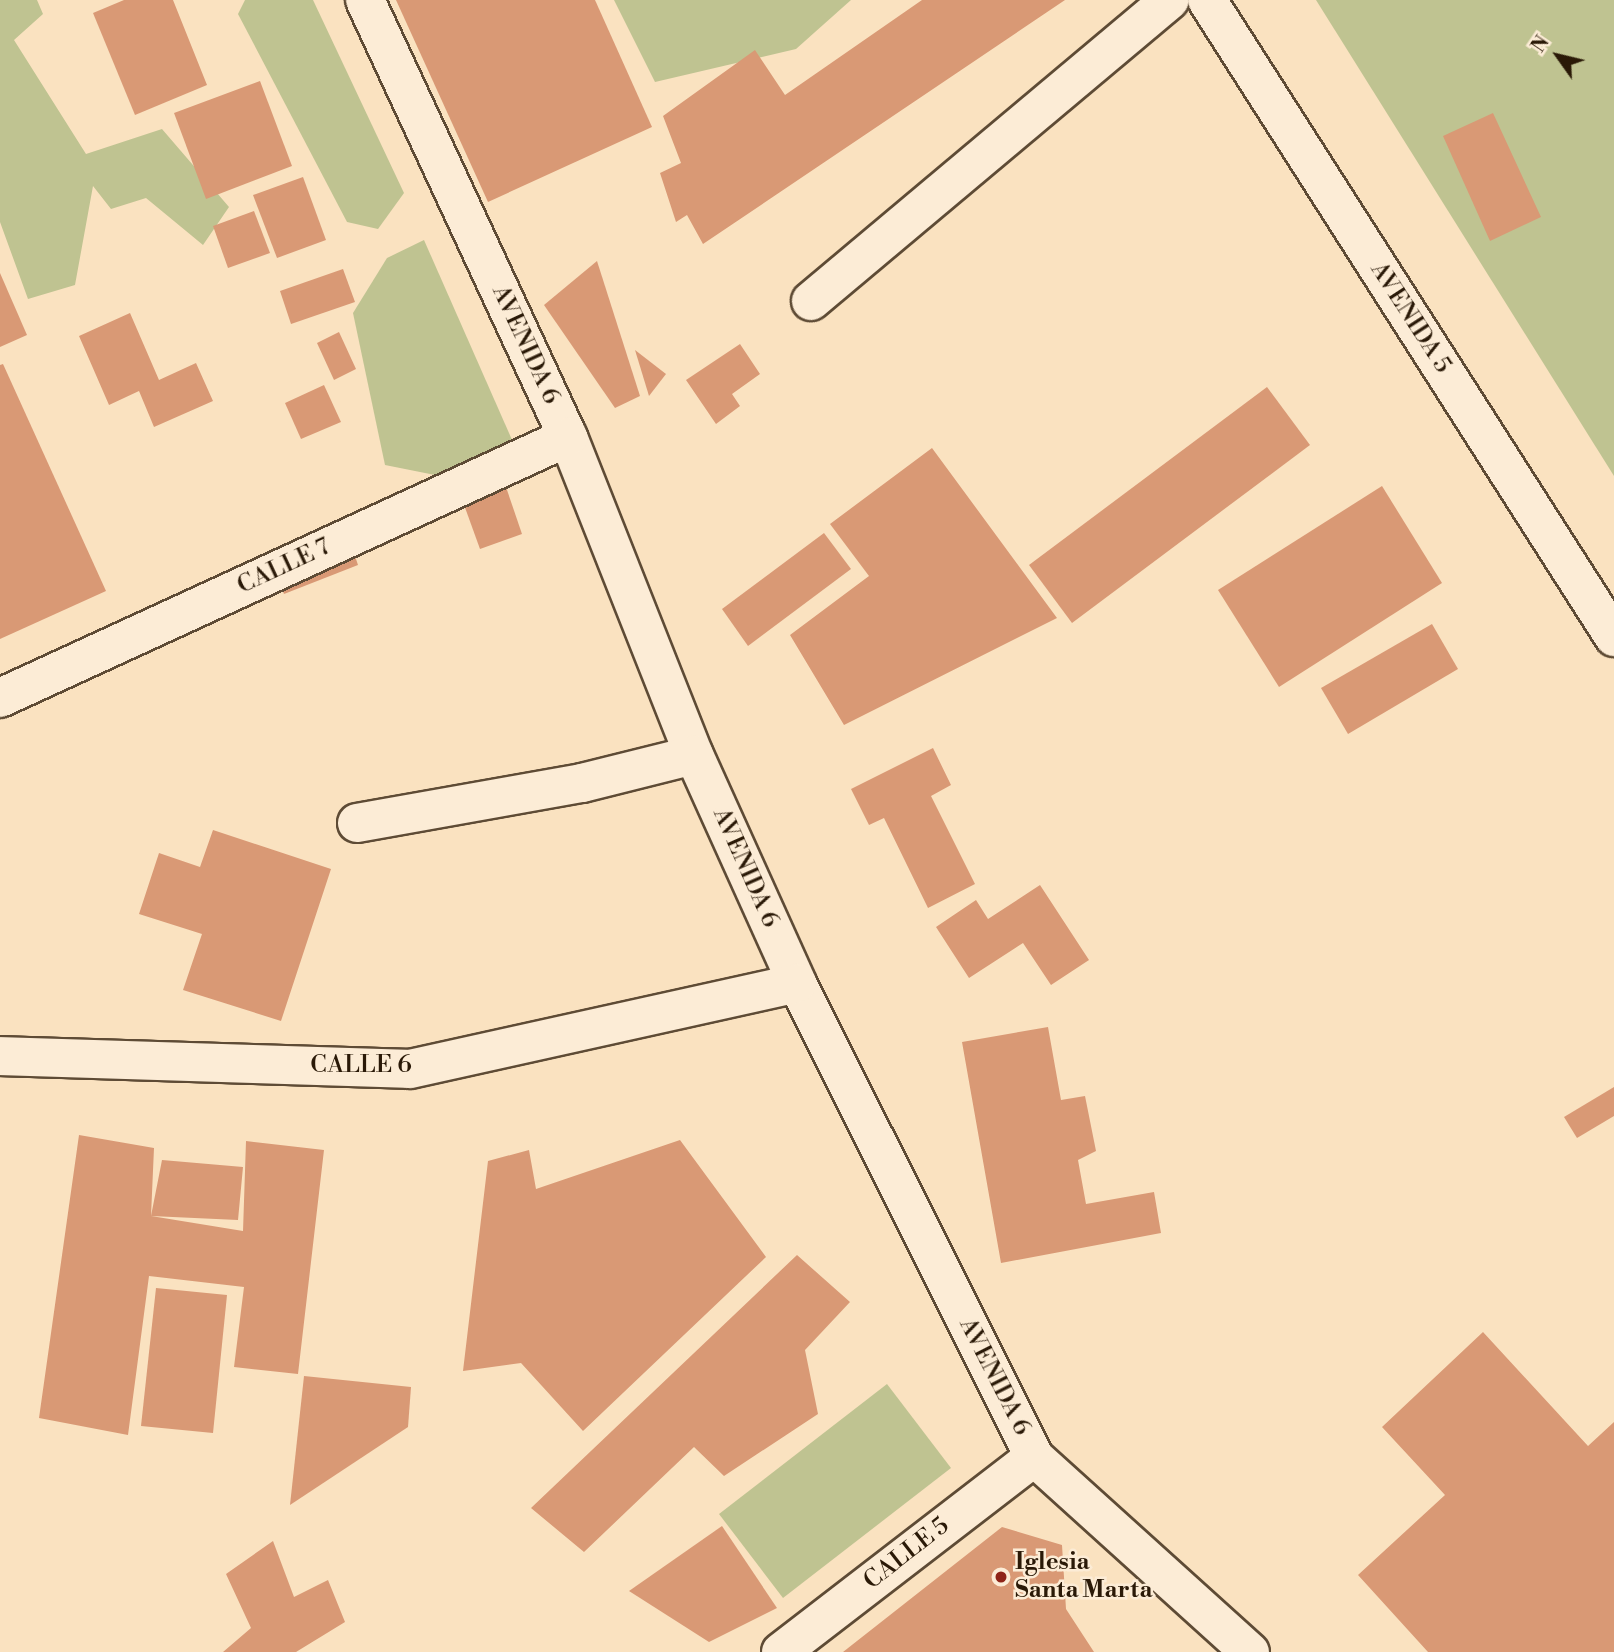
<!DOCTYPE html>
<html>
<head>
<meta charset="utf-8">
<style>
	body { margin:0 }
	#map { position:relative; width:1614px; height:1652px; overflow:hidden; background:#fae2c0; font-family:"Libre Bodoni",serif }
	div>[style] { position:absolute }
	.green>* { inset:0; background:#bfc391 }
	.building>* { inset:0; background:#d99975 }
	.roads { filter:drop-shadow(2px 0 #5e4b35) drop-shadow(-2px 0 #5e4b35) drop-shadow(0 2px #5e4b35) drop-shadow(0 -2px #5e4b35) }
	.minor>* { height:38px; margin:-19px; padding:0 19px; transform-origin:19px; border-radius:19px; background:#fcecd6 }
	.dots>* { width:19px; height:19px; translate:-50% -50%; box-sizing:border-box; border:4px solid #fcecd6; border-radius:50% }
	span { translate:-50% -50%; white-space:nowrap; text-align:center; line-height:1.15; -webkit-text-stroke:5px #fcecd6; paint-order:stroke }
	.street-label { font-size:24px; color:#2a1907 }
	.poi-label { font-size:24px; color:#2a1907; font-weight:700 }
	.left { translate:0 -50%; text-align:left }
	.north { position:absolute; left:1523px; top:21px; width:70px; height:70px; -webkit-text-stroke:5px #fcecd6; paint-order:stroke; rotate:304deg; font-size:19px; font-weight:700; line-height:28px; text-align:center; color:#2a1907 }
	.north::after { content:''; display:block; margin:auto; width:24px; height:32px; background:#2a1907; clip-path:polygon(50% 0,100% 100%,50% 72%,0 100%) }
</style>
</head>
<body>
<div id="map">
	<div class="green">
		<i style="clip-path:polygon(0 0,37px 0,43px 14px,14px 40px,86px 154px,162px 129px,229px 207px,203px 245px,146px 198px,111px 209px,93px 186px,75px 285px,28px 299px,0 222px)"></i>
		<i style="clip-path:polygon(245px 0,313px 0,404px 193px,378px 229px,347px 222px,238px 14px)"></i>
		<i style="clip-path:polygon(614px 0,851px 0,796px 49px,655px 82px)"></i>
		<i style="clip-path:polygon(1316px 0,1614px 0,1614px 476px)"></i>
		<i style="clip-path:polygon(424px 240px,516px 449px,450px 478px,385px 465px,353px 313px,387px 258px)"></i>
		<i style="clip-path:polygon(887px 1384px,951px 1468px,783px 1598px,719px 1514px)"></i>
	</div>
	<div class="building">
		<i style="clip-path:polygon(124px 0,173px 0,207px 85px,135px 115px,93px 13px)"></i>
		<i style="clip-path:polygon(396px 0,595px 0,652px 127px,488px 202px)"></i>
		<i style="clip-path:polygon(922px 0,1065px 0,703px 244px,687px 215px,676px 222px,660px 173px,681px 163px,663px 116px,755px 50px,785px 95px)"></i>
		<i style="clip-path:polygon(260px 81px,292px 166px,206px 199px,174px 113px)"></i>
		<i style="clip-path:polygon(1493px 113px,1541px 217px,1490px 241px,1443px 136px)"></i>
		<i style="clip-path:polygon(303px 177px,326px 240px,277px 258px,253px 195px)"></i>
		<i style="clip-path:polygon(254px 211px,270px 253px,228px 268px,213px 226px)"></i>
		<i style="clip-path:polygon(597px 261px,640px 396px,615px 408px,544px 305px)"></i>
		<i style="clip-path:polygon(343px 269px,355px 302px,291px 324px,280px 291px)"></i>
		<i style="clip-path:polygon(0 273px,27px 335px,0 347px)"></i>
		<i style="clip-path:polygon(130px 313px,159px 380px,196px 363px,213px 401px,154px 427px,139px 391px,109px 405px,79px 336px)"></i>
		<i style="clip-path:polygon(339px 332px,356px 369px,334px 380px,317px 343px)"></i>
		<i style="clip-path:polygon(740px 344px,760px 374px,732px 394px,740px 406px,716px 424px,686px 380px)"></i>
		<i style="clip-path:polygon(635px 350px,666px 374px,649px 396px)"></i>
		<i style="clip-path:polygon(3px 364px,106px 591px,0 639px,0 365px)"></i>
		<i style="clip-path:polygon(324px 385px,341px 422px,301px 439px,285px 403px)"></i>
		<i style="clip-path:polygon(1267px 387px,1310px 445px,1072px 623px,1029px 565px)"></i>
		<i style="clip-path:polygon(932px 448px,1057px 618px,844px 725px,790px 635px,869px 576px,830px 524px)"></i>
		<i style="clip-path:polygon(1382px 486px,1442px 583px,1279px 687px,1218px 590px)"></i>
		<i style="clip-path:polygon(506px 487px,522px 534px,480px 549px,463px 502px)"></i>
		<i style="clip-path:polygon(824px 533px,851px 569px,748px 646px,722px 609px)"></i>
		<i style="clip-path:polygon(351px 544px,358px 565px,284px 594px,276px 573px)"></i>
		<i style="clip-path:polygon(1432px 624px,1458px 669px,1348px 734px,1321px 688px)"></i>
		<i style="clip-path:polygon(933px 748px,951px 785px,931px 796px,975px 884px,928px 908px,884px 818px,869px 825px,851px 789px)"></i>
		<i style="clip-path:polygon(213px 830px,331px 869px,281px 1021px,183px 990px,202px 934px,139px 914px,159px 853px,200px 867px)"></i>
		<i style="clip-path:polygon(1040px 885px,1089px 960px,1051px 985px,1023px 943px,969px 978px,936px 927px,976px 900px,988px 919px)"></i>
		<i style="clip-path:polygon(1048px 1027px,1061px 1100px,1085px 1096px,1096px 1151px,1078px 1160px,1086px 1204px,1154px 1192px,1161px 1233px,1001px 1263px,962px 1042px)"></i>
		<i style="clip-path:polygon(1614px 1087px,1614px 1116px,1577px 1138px,1564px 1117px)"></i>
		<i style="clip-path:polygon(79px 1135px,154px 1148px,151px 1216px,162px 1160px,243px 1167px,238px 1220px,151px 1216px,243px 1231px,246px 1141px,324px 1150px,298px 1374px,234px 1367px,244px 1287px,149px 1276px,128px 1435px,39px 1418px)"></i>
		<i style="clip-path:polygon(680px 1140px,766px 1257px,583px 1431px,521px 1363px,463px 1371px,488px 1161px,529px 1150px,536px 1189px)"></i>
		<i style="clip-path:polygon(797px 1255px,850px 1302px,805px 1350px,818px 1414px,724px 1476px,694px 1447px,584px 1552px,531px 1508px)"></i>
		<i style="clip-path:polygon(156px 1288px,227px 1295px,213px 1433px,141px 1426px)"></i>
		<i style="clip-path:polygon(1483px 1332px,1588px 1446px,1614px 1422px,1614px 1652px,1428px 1652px,1358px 1575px,1445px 1495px,1382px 1427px)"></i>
		<i style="clip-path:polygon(304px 1376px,411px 1387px,408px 1427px,290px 1505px)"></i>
		<i style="clip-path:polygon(722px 1526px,777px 1608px,709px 1642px,629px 1591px)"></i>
		<i style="clip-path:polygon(1002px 1527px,1062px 1545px,1066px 1609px,1094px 1652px,843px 1652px)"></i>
		<i style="clip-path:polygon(273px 1541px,294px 1597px,328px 1580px,345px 1622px,296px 1652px,223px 1652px,251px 1628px,226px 1574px)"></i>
	</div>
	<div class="roads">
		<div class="minor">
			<i style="left:365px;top:0;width:482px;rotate:65.1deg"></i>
			<i style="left:568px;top:437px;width:342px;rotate:68.4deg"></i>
			<i style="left:694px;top:755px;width:250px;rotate:65.7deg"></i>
			<i style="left:797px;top:983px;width:530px;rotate:63.43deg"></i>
			<i style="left:1034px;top:1457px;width:291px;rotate:42.1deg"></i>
			<i style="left:1207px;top:0;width:756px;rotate:57.42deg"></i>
			<i style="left:811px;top:301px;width:468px;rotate:-40deg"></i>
			<i style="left:0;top:698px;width:625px;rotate:-24.68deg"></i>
			<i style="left:357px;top:823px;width:229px;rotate:-10.1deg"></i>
			<i style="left:582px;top:783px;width:115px;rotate:-14deg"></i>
			<i style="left:0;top:1056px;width:410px;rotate:1.8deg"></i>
			<i style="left:410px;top:1069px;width:396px;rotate:-12.5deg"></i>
			<i style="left:781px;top:1652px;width:319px;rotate:-37.6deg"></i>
		</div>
	</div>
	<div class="dots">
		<i style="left:1001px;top:1577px;background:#8f2418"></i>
	</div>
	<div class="street-label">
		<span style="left:1410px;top:318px;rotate:57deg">AVENIDA 5</span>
		<span style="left:525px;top:345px;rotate:65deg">AVENIDA 6</span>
		<span style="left:284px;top:567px;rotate:-25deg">CALLE 7</span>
		<span style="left:745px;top:868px;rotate:66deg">AVENIDA 6</span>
		<span style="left:361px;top:1066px">CALLE 6</span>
		<span style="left:994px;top:1377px;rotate:63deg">AVENIDA 6</span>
		<span style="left:907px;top:1554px;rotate:-38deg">CALLE 5</span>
	</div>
	<div class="poi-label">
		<span class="left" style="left:1015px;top:1577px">Iglesia<br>Santa Marta</span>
	</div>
	<div class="north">N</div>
</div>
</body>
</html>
